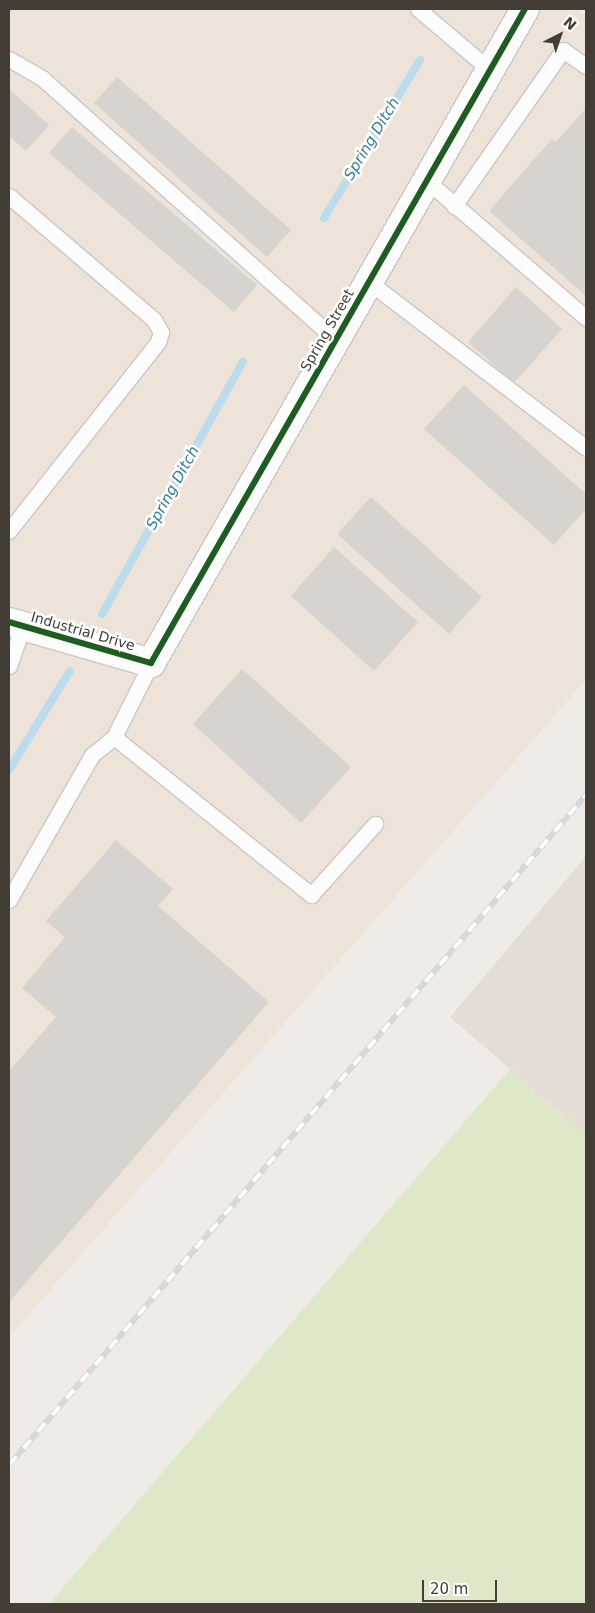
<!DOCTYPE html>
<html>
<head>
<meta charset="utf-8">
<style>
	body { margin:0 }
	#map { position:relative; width:595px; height:1613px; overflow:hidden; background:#efece8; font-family:"DejaVu Sans",sans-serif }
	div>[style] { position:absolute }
	.residential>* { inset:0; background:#e3ddd5 }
	.commercial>* { inset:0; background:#eee3d8 }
	.green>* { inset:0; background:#dee8c9 }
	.stream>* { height:8px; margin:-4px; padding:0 4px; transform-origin:4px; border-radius:4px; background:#badcec }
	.building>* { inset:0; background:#d7d3cf }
	.roads { filter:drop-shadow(1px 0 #cbc8c4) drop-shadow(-1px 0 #cbc8c4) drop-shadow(0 1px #cbc8c4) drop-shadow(0 -1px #cbc8c4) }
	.lane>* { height:15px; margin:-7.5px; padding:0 7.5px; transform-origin:7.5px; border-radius:7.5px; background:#fdfcfc }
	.street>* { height:28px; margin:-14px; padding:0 14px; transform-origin:14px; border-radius:14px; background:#fdfcfc }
	.rail>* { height:5.5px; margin-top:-2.75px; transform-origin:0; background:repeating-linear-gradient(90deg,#fff 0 11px,#d9d8d8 0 22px); box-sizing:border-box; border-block:1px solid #d9d8d8 }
	.cycleway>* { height:6px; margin:-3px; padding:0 3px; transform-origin:3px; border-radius:3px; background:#1b5e20 }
	span { translate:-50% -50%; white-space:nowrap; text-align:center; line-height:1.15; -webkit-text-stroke:5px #fff; paint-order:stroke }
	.street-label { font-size:14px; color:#443d35 }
	.water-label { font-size:15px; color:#317da3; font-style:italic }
	.frame { position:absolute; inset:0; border:10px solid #443d35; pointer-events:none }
	.north { position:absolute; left:535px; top:10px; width:50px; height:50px; -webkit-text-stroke:4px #fff; paint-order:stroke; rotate:41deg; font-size:14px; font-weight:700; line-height:20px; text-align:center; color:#443d35 }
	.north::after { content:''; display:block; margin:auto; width:18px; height:22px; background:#443d35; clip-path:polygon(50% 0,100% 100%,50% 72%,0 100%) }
	.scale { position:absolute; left:422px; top:1580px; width:75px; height:22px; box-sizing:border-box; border:2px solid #443d35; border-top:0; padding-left:6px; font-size:15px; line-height:18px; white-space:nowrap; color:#443d35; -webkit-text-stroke:4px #fff; paint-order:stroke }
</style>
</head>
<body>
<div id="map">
	<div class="residential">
		<i style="clip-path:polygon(586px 856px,586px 1135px,450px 1017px)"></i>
	</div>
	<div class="commercial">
		<i style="clip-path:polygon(9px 9px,578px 9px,586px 16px,586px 680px,9px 1337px)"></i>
	</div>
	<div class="green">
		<i style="clip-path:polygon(510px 1069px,586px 1135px,586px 1604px,49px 1604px)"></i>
	</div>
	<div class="stream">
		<i style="left:324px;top:218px;width:185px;rotate:-58.7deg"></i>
		<i style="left:102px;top:614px;width:289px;rotate:-60.8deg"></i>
		<i style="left:9px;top:770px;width:116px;rotate:-58.4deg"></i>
	</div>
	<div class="building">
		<i style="clip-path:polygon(117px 77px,291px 230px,267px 257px,94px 103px)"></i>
		<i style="clip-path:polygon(9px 89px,49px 125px,26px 151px,9px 136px)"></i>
		<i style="clip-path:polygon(586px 108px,586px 296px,489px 211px,552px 139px,556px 142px)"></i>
		<i style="clip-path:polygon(72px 127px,257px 285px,234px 312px,49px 153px)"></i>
		<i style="clip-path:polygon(516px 287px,562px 329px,514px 383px,468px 342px)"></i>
		<i style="clip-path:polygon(464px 385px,586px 494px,586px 509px,554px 545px,424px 429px)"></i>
		<i style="clip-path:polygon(371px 497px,482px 597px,449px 634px,337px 534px)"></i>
		<i style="clip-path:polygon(334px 547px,418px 622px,374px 671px,291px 596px)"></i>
		<i style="clip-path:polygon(242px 669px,351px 767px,301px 823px,193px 724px)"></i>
		<i style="clip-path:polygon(116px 840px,173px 889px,158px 906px,269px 1002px,9px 1302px,9px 1071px,56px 1017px,22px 988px,65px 937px,46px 921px)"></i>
	</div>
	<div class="roads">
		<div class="lane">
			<i style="left:418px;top:9px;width:94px;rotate:40.3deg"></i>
			<i style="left:9px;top:59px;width:39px;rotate:30deg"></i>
			<i style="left:43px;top:79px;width:392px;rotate:41.7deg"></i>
			<i style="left:427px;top:181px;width:210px;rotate:40.7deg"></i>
			<i style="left:9px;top:196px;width:191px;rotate:40.5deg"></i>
			<i style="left:154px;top:320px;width:14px;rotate:60deg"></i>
			<i style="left:161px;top:332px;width:10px;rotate:107deg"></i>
			<i style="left:158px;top:342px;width:241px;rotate:128.3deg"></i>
			<i style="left:454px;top:206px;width:190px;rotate:-55.1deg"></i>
			<i style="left:563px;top:50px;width:28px;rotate:35deg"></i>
			<i style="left:369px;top:282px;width:273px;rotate:37.4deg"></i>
			<i style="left:9px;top:666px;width:42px;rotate:-70.7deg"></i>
			<i style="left:114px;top:737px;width:253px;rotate:38.7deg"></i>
			<i style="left:311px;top:895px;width:96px;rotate:-48deg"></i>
			<i style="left:9px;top:900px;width:167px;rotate:-60.2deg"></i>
			<i style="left:92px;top:755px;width:28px;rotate:-39deg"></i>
			<i style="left:114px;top:737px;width:83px;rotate:-63.4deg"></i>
		</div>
		<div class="street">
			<i style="left:9px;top:622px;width:148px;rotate:16.1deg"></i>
			<i style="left:151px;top:663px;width:753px;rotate:-60.24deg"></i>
		</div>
	</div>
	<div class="rail">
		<i style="left:9px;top:1465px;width:884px;rotate:-49.27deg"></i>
	</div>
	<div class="cycleway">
		<i style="left:9px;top:622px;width:148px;rotate:16.1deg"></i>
		<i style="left:151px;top:663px;width:753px;rotate:-60.24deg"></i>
	</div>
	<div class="street-label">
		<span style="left:327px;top:330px;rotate:-60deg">Spring Street</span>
		<span style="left:83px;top:631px;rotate:16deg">Industrial Drive</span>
	</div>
	<div class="water-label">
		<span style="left:372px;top:139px;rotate:-59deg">Spring Ditch</span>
		<span style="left:173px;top:488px;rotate:-61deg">Spring Ditch</span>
	</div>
	<div class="frame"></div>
	<div class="north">N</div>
	<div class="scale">20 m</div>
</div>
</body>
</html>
